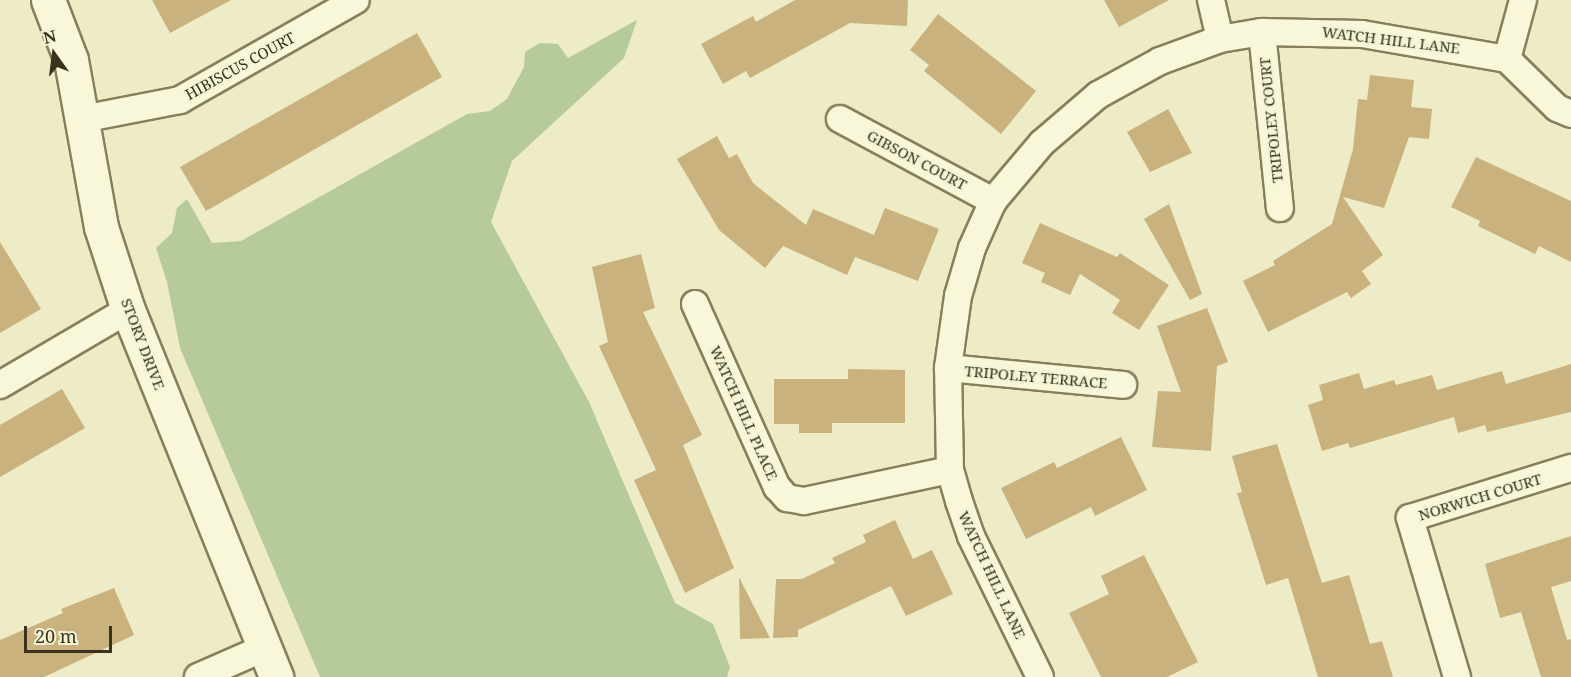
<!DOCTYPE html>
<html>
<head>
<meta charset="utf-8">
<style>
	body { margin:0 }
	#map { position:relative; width:1571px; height:677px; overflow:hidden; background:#edecc6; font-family:"Noto Serif",serif }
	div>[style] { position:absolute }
	.green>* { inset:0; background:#b7ca9a }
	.building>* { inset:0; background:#c9b27d }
	.roads { filter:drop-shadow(2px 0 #877f5c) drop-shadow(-2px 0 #877f5c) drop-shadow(0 2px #877f5c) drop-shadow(0 -2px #877f5c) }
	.street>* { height:26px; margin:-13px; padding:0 13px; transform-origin:13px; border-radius:13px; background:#f8f7d9 }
	.secondary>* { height:33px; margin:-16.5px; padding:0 16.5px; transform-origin:16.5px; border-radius:16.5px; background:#f8f7d9 }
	span { translate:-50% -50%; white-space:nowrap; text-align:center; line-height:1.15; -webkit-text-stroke:4.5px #f4f4d5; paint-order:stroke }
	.street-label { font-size:15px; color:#38321f }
	.north { position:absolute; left:24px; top:24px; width:60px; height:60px; -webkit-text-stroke:4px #f4f4d5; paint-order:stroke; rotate:346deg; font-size:16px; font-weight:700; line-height:24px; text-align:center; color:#38321f }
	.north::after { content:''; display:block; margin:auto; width:21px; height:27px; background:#38321f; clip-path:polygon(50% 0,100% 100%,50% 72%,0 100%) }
	.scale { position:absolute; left:24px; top:626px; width:88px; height:27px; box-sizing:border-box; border:3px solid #38321f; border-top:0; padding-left:8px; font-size:18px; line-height:21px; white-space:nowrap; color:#38321f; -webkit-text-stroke:4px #f4f4d5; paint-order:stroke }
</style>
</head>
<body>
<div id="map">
	<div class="green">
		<i style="clip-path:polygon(637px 20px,624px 58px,512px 161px,491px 222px,589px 402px,675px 603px,713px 624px,730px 667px,727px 677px,320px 677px,180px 348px,167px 282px,156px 248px,172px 233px,177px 208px,187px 199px,212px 243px,241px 241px,467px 114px,490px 111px,507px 99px,524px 67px,525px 52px,540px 43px,558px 44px,568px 58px)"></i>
	</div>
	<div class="building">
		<i style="clip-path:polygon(152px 0,231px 0,170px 33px)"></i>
		<i style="clip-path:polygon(795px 0,908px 0,907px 26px,850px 23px,750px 78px,746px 71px,723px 84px,701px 44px,753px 16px,756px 22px)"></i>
		<i style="clip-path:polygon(1104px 0,1169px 0,1119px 27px)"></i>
		<i style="clip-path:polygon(938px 14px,1036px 91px,1001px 134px,924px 71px,929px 65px,910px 50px)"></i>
		<i style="clip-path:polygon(417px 33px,442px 77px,206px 211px,180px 167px)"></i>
		<i style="clip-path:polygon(1370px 75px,1414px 80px,1411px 107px,1432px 109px,1429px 139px,1409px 137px,1384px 208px,1343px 197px,1383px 255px,1362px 271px,1371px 284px,1351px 298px,1347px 292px,1268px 332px,1243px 281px,1275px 265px,1273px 261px,1332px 224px,1353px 149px,1358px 99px,1367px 100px)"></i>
		<i style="clip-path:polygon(1168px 109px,1192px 153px,1150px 172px,1127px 132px)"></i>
		<i style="clip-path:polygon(717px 136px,729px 158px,737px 154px,753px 183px,806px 225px,813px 209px,874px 235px,885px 208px,939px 229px,918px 281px,855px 257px,847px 275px,783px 246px,765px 268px,719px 230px,677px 159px)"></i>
		<i style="clip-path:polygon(1476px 157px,1571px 201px,1571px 262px,1539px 246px,1535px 254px,1478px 226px,1480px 221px,1451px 207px)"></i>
		<i style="clip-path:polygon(1169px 204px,1202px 294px,1190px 300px,1144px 219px)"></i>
		<i style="clip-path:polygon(1040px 223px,1117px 257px,1120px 253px,1169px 285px,1139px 330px,1112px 313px,1120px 300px,1080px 274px,1070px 295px,1041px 282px,1045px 273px,1022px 263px)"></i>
		<i style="clip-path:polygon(0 242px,41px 309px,0 333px)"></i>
		<i style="clip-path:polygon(641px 254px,655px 308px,643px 312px,702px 435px,683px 445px,734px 568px,685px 593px,634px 480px,656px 470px,599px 346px,608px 342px,592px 267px)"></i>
		<i style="clip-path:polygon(1207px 308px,1228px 362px,1217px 366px,1211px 451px,1152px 447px,1158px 391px,1181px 392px,1157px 326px)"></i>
		<i style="clip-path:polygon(1571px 364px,1571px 412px,1487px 432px,1485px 425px,1458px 433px,1454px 417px,1350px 448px,1348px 443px,1322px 451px,1308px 405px,1323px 400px,1319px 385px,1359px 373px,1364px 389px,1394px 380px,1396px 385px,1432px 375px,1437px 390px,1502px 371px,1506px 384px)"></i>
		<i style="clip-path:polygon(848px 369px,905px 370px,905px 423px,832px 423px,832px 433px,799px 433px,799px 424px,774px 424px,774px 379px,848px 379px)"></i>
		<i style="clip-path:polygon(62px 389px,85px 428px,0 477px,0 425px)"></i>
		<i style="clip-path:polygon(1121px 437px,1147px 490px,1095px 516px,1091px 507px,1026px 539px,1001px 488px,1054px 462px,1057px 468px)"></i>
		<i style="clip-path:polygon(1277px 444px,1322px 583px,1349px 575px,1370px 644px,1382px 641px,1393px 677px,1318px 677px,1288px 578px,1266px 585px,1237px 493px,1242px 492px,1232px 456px)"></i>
		<i style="clip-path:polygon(895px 520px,913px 559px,932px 550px,953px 594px,906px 616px,891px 586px,798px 630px,798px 637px,773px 638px,776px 579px,802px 579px,835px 563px,832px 558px,866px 542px,863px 535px)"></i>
		<i style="clip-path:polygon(1571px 536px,1571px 581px,1551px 587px,1567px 640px,1571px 639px,1571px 677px,1541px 677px,1521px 612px,1500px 618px,1485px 564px)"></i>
		<i style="clip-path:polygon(1144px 555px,1198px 662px,1167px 677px,1101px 677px,1069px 613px,1109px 594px,1101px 576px)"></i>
		<i style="clip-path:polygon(739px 577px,770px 638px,740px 639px)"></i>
		<i style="clip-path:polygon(114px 588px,134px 635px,44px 677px,0 677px,0 640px,63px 613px,61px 609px)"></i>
	</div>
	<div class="roads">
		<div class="street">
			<i style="left:1211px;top:0;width:40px;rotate:77deg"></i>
			<i style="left:1262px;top:32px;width:177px;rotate:84.2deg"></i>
			<i style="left:1507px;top:59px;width:61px;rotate:-74.8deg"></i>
			<i style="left:82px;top:119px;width:100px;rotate:-11deg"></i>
			<i style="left:180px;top:100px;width:202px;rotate:-29.6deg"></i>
			<i style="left:840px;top:119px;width:174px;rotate:28.2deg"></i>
			<i style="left:695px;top:304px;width:201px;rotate:65.9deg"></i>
			<i style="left:777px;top:487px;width:15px;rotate:48deg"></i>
			<i style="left:787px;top:498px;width:17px;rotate:10deg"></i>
			<i style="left:804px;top:501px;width:149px;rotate:-12deg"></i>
			<i style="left:948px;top:368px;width:176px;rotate:5.5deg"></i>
			<i style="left:0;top:385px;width:148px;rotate:-30.4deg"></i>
			<i style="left:198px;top:677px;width:72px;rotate:-23.7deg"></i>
			<i style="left:1040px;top:677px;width:157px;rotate:-116.1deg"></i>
			<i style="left:971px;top:536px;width:37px;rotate:-109deg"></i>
			<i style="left:959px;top:501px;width:32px;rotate:-106deg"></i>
			<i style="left:950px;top:470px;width:102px;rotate:-91.1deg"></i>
			<i style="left:948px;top:368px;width:73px;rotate:-82.1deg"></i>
			<i style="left:958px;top:296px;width:50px;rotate:-73.7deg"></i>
			<i style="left:972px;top:248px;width:51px;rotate:-65.9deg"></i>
			<i style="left:993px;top:201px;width:76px;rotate:-49.8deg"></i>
			<i style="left:1042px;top:143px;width:74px;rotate:-40.6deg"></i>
			<i style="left:1098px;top:95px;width:71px;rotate:-28.7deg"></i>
			<i style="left:1160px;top:61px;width:64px;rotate:-20.1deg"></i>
			<i style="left:1220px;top:39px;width:43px;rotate:-9.5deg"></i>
			<i style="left:1262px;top:32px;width:100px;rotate:1.1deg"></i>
			<i style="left:1362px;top:34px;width:147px;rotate:9.8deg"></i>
			<i style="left:1507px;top:59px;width:70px;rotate:44.4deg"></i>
			<i style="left:1557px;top:108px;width:15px;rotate:23deg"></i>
			<i style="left:1457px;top:677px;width:166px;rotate:-106.5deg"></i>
			<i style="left:1410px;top:518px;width:169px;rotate:-17.3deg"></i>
		</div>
		<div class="secondary">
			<i style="left:48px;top:0;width:64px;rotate:69deg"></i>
			<i style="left:71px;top:60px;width:170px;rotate:79.8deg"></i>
			<i style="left:101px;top:227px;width:87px;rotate:72deg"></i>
			<i style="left:128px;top:310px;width:396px;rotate:68deg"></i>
		</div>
	</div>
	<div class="street-label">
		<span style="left:1391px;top:40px;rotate:7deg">WATCH HILL LANE</span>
		<span style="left:240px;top:66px;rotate:-29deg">HIBISCUS COURT</span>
		<span style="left:1271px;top:120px;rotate:-96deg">TRIPOLEY COURT</span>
		<span style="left:917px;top:160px;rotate:28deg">GIBSON COURT</span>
		<span style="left:143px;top:344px;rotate:69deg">STORY DRIVE</span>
		<span style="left:1036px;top:377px;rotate:5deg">TRIPOLEY TERRACE</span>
		<span style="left:744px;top:413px;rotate:66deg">WATCH HILL PLACE</span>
		<span style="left:1480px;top:497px;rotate:-17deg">NORWICH COURT</span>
		<span style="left:992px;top:575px;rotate:65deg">WATCH HILL LANE</span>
	</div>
	<div class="north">N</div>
	<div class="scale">20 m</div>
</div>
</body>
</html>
